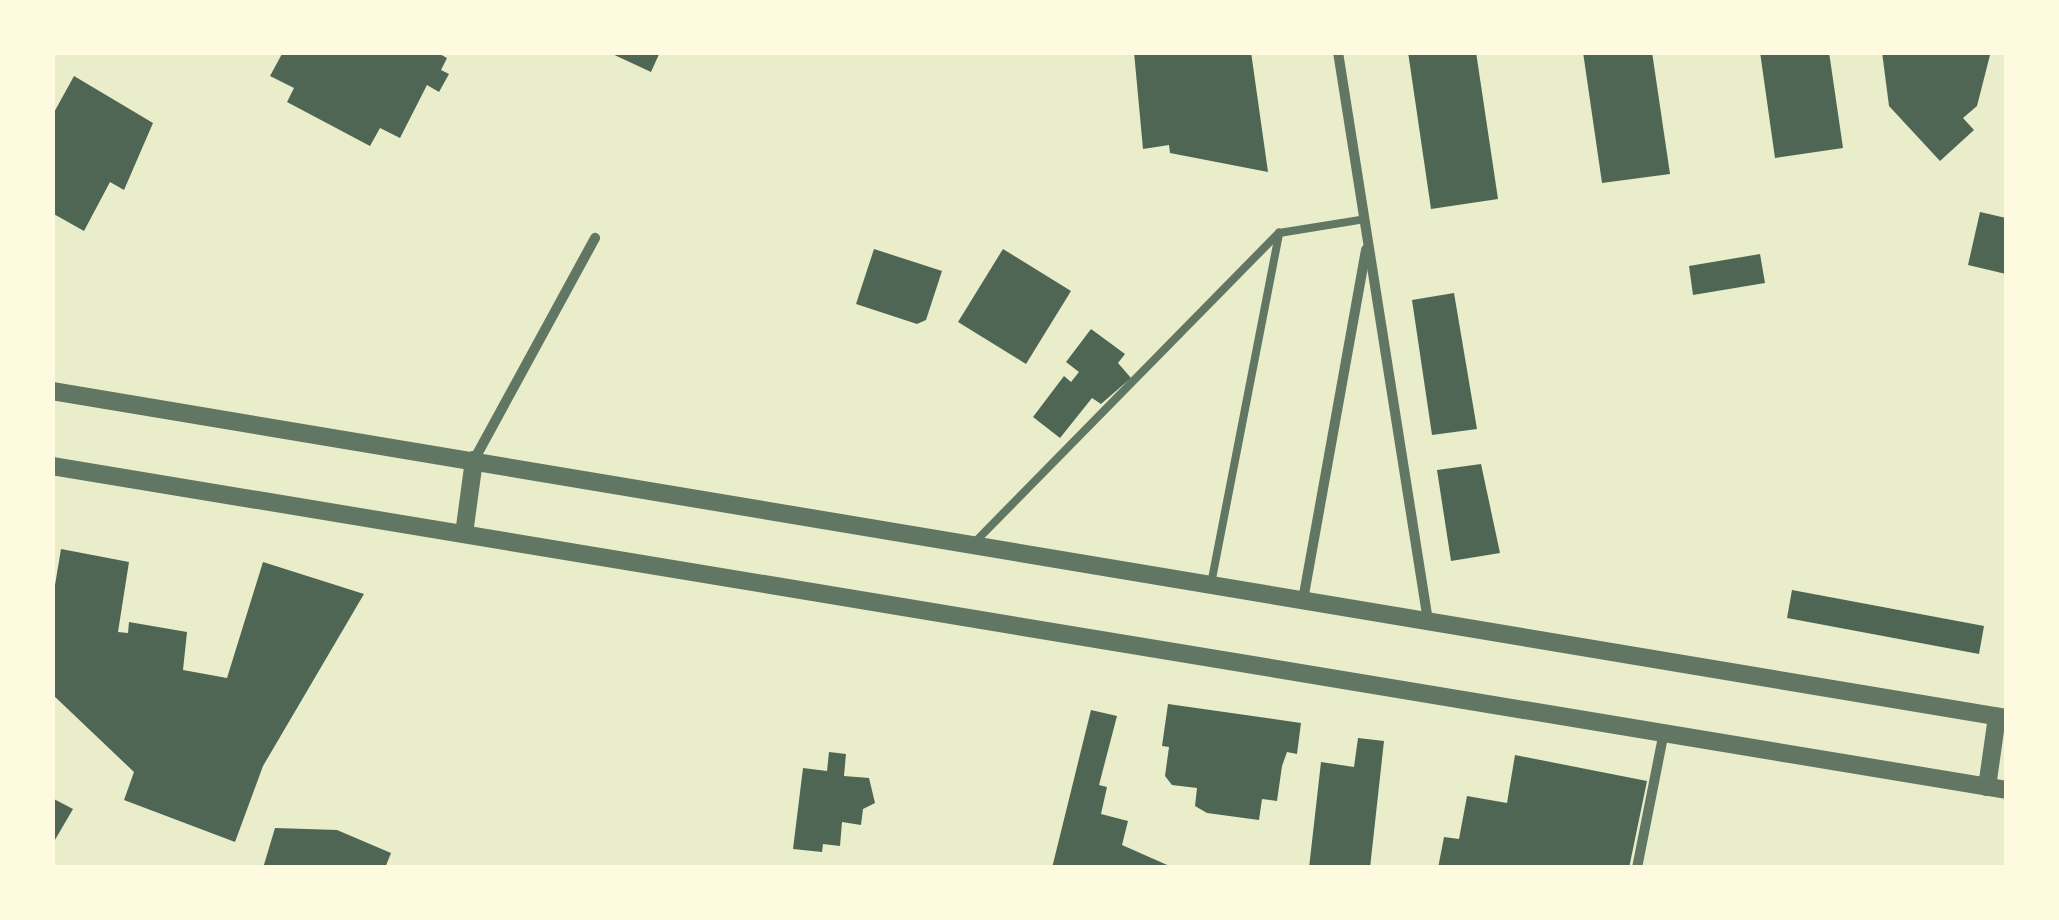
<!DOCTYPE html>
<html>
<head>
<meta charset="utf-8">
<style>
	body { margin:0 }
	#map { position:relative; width:2059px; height:920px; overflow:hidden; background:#e9edc9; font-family:Karla,sans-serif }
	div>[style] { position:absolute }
	.building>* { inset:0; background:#4f6655 }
	.service>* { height:8px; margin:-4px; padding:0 4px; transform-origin:4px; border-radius:4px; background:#617663 }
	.minor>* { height:10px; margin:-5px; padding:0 5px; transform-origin:5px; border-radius:5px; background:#617663 }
	.tertiary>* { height:18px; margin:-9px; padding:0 9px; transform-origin:9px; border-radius:9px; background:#617663 }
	span { translate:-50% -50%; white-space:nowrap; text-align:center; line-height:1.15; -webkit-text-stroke:9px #fefae0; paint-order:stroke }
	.frame { position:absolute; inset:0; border:55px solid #fefae0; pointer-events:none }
</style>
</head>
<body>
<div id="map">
	<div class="building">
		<i style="clip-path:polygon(283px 52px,436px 52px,447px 58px,441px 70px,449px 74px,439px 92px,427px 85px,400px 138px,380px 128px,370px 146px,287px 102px,294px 88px,270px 76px)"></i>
		<i style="clip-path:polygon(608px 52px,660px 52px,651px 72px)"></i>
		<i style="clip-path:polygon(1134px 52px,1251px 52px,1268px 172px,1170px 153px,1169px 145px,1143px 149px)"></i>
		<i style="clip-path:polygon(1408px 52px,1476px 52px,1498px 199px,1431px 209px)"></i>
		<i style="clip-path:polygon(1583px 52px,1652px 52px,1670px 174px,1602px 183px)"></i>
		<i style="clip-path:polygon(1760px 52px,1829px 52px,1843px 148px,1775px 158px)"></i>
		<i style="clip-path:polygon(1882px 52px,1990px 55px,1977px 106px,1963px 118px,1974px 130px,1940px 161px,1889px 106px)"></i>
		<i style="clip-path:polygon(74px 76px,153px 123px,124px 190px,110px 182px,84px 231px,52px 213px,52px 116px)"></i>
		<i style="clip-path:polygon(1980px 212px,2006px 218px,2006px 274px,1968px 265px)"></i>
		<i style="clip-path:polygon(874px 249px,942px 271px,926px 320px,917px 324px,856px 304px)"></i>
		<i style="clip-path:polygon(1003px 249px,1071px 291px,1026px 364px,958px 322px)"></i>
		<i style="clip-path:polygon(1760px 254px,1765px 283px,1693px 295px,1689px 266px)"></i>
		<i style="clip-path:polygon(1454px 293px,1477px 429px,1432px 435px,1412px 300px)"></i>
		<i style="clip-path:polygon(1091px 329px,1125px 354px,1118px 363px,1131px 378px,1101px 404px,1092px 398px,1060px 438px,1033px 417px,1064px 376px,1071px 382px,1079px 372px,1066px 362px)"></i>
		<i style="clip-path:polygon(1481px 464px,1500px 553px,1451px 561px,1437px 470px)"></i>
		<i style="clip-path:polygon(61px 549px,129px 562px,118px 632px,128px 633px,129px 622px,187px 632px,183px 670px,227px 678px,263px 562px,364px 594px,263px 766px,235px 842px,124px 800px,134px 772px,52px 694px,52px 603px)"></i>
		<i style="clip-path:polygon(1792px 590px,1984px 626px,1979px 654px,1787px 618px)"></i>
		<i style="clip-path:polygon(1168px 704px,1301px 723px,1297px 754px,1287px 752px,1282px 766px,1277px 801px,1262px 799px,1259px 820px,1207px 813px,1195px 806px,1197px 788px,1172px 785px,1165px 776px,1169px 747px,1162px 746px)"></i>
		<i style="clip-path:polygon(1091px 710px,1117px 716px,1099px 785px,1107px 787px,1101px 814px,1128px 821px,1122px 845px,1174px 868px,1052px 868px)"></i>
		<i style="clip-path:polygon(1358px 738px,1384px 741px,1370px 868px,1309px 868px,1321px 762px,1354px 767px)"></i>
		<i style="clip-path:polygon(829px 752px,846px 754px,844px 776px,869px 778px,875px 803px,863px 809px,861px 825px,842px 822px,840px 846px,823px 844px,822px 852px,793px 849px,803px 768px,827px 771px)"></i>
		<i style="clip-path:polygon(1515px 755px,1647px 781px,1629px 868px,1438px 868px,1444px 837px,1459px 839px,1467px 796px,1507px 803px)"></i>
		<i style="clip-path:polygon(52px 798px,73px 809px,52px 845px)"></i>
		<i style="clip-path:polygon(275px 828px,337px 830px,391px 853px,385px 868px,263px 868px)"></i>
	</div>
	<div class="service">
		<i style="left:974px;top:543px;width:435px;rotate:-45.5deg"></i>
		<i style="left:1211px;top:584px;width:358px;rotate:-79deg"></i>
		<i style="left:1279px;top:233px;width:87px;rotate:-9.2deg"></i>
	</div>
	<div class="minor">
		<i style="left:1338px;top:52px;width:576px;rotate:81.01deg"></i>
		<i style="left:474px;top:460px;width:253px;rotate:-61.4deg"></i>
		<i style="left:1303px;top:600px;width:356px;rotate:-79.8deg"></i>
		<i style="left:1637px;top:868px;width:139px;rotate:-78.8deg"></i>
	</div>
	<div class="tertiary">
		<i style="left:52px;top:391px;width:1981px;rotate:9.5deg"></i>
		<i style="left:52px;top:466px;width:1981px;rotate:9.41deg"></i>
		<i style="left:464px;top:534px;width:75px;rotate:-82.3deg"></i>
		<i style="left:1987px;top:787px;width:71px;rotate:-81.9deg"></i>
	</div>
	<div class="frame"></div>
</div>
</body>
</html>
